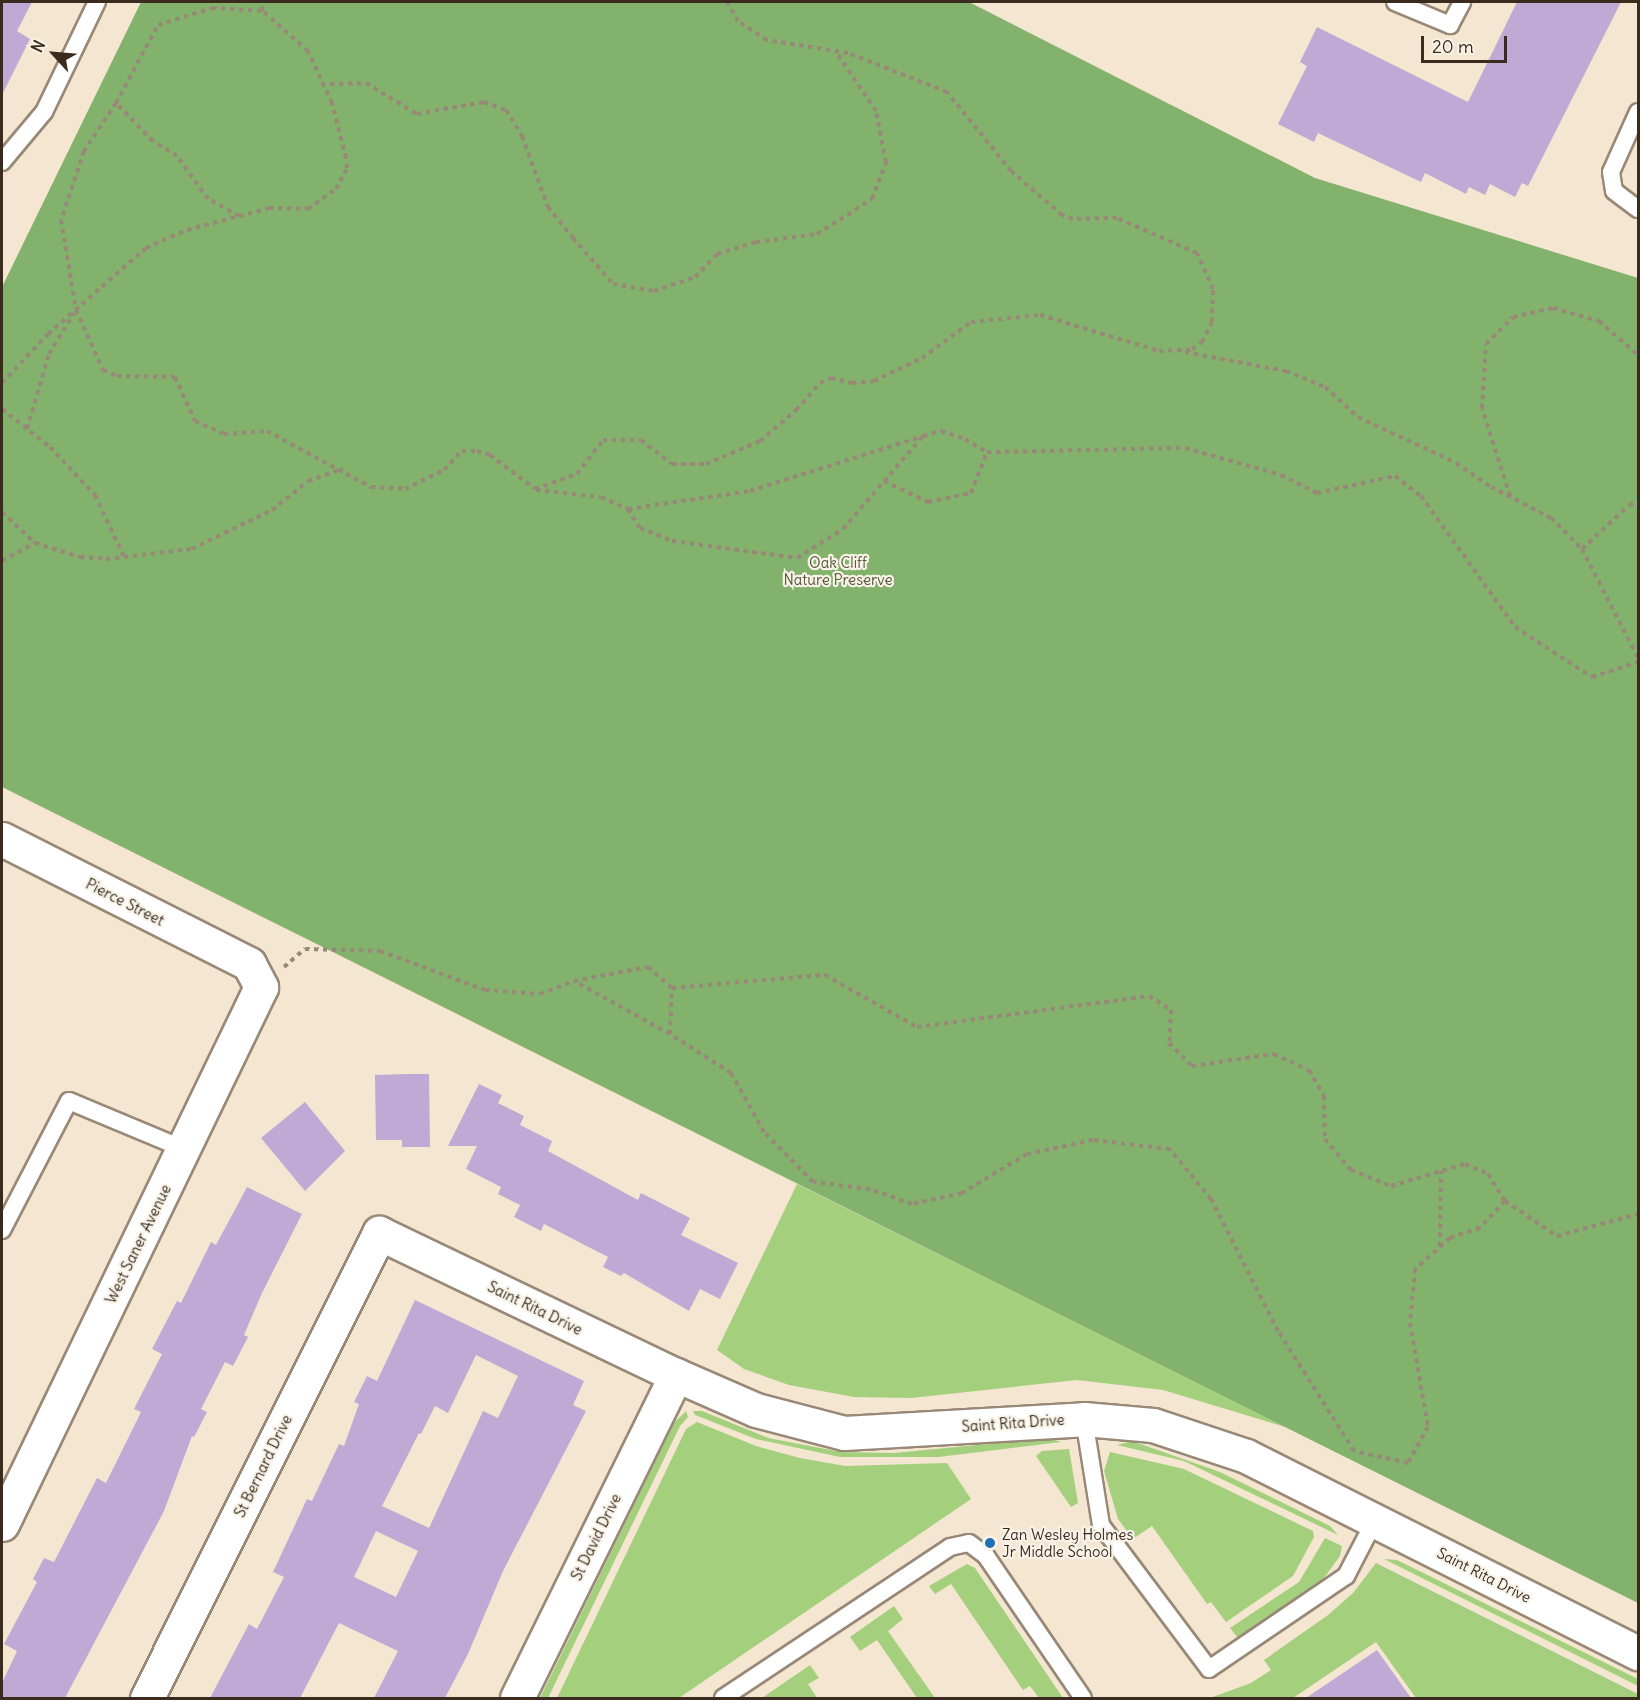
<!DOCTYPE html>
<html>
<head>
<meta charset="utf-8">
<style>
	body { margin:0 }
	#map { position:relative; width:1640px; height:1700px; overflow:hidden; background:#f4e6d0; font-family:Delius,sans-serif }
	div>[style] { position:absolute }
	.green>* { inset:0; background:#a4d07d }
	.forest>* { inset:0; background:#83b26c }
	.building>* { inset:0; background:#beaad4 }
	.path>* { height:4px; margin-top:-2px; transform-origin:0; background:repeating-linear-gradient(90deg,#988877 0 4.5px,transparent 0 9px) }
	.roads { filter:drop-shadow(2px 0 #988877) drop-shadow(-2px 0 #988877) drop-shadow(0 2px #988877) drop-shadow(0 -2px #988877) }
	.service>* { height:16px; margin:-8px; padding:0 8px; transform-origin:8px; border-radius:8px; background:#fff }
	.minor>* { height:33px; margin:-16.5px; padding:0 16.5px; transform-origin:16.5px; border-radius:16.5px; background:#fff }
	.tertiary>* { height:33px; margin:-16.5px; padding:0 16.5px; transform-origin:16.5px; border-radius:16.5px; background:#fff }
	.dots>* { width:16px; height:16px; translate:-50% -50%; box-sizing:border-box; border:3px solid #f7f3e8; border-radius:50% }
	span { translate:-50% -50%; white-space:nowrap; text-align:center; line-height:1.15; -webkit-text-stroke:4.5px #f7f3e8; paint-order:stroke }
	.park-label { font-size:15px; color:#555436 }
	.street-label { font-size:15px; color:#3b2a1e }
	.poi-label { font-size:15px; color:#3b2a1e }
	.left { translate:0 -50%; text-align:left }
	.frame { position:absolute; inset:0; border:3px solid #3b2a1e; pointer-events:none }
	.north { position:absolute; left:24px; top:24px; width:60px; height:60px; -webkit-text-stroke:4px #f7f3e8; paint-order:stroke; rotate:296deg; font-size:16px; font-weight:700; line-height:24px; text-align:center; color:#3b2a1e }
	.north::after { content:''; display:block; margin:auto; width:21px; height:27px; background:#3b2a1e; clip-path:polygon(50% 0,100% 100%,50% 72%,0 100%) }
	.scale { position:absolute; left:1421px; top:36px; width:86px; height:27px; box-sizing:border-box; border:3px solid #3b2a1e; border-top:0; padding-left:8px; font-size:18px; line-height:21px; white-space:nowrap; color:#3b2a1e; -webkit-text-stroke:4px #f7f3e8; paint-order:stroke }
</style>
</head>
<body>
<div id="map">
	<div class="green">
		<i style="clip-path:polygon(797px 1184px,1285px 1427px,1163px 1390px,1077px 1380px,911px 1398px,854px 1397px,789px 1385px,744px 1369px,717px 1350px)"></i>
		<i style="clip-path:polygon(686px 1411px,688px 1417px,680px 1426px,548px 1698px,540px 1698px,674px 1423px)"></i>
		<i style="clip-path:polygon(693px 1411px,702px 1411px,768px 1438px,841px 1452px,894px 1453px,1048px 1438px,1061px 1442px,938px 1457px,840px 1457px,756px 1439px,695px 1415px)"></i>
		<i style="clip-path:polygon(697px 1422px,756px 1446px,800px 1458px,845px 1466px,947px 1463px,971px 1499px,679px 1698px,557px 1698px,686px 1429px)"></i>
		<i style="clip-path:polygon(1132px 1441px,1220px 1472px,1330px 1526px,1338px 1535px,1184px 1461px,1117px 1445px)"></i>
		<i style="clip-path:polygon(1069px 1449px,1078px 1503px,1071px 1507px,1036px 1456px,1042px 1451px)"></i>
		<i style="clip-path:polygon(1110px 1452px,1184px 1469px,1313px 1531px,1314px 1537px,1293px 1576px,1226px 1622px,1211px 1602px,1207px 1604px,1152px 1526px,1133px 1539px,1118px 1519px,1104px 1471px)"></i>
		<i style="clip-path:polygon(1325px 1538px,1342px 1546px,1340px 1556px,1324px 1578px,1238px 1638px,1230px 1628px,1299px 1582px)"></i>
		<i style="clip-path:polygon(1384px 1559px,1397px 1560px,1638px 1679px,1638px 1686px)"></i>
		<i style="clip-path:polygon(1376px 1563px,1638px 1694px,1638px 1698px,1416px 1698px,1376px 1642px,1293px 1698px,1210px 1698px,1251px 1683px,1271px 1670px,1264px 1660px,1328px 1615px,1353px 1593px)"></i>
		<i style="clip-path:polygon(967px 1564px,975px 1568px,1063px 1698px,1039px 1698px,1030px 1686px,1023px 1690px,951px 1584px,935px 1594px,929px 1586px)"></i>
		<i style="clip-path:polygon(894px 1606px,903px 1619px,888px 1631px,935px 1698px,917px 1698px,877px 1640px,860px 1651px,850px 1637px)"></i>
		<i style="clip-path:polygon(810px 1665px,819px 1678px,808px 1684px,817px 1698px,762px 1698px)"></i>
	</div>
	<div class="forest">
		<i style="clip-path:polygon(141px 2px,969px 2px,1315px 178px,1638px 278px,1638px 1603px,2px 787px,2px 287px)"></i>
	</div>
	<div class="building">
		<i style="clip-path:polygon(2px 2px,32px 2px,17px 31px,30px 39px,2px 95px)"></i>
		<i style="clip-path:polygon(1517px 2px,1621px 2px,1528px 186px,1522px 183px,1515px 197px,1490px 184px,1485px 195px,1469px 187px,1466px 194px,1425px 173px,1421px 182px,1318px 133px,1314px 142px,1278px 124px,1307px 66px,1300px 62px,1317px 27px,1468px 102px)"></i>
		<i style="clip-path:polygon(408px 1074px,429px 1074px,430px 1147px,402px 1147px,402px 1140px,376px 1140px,375px 1075px)"></i>
		<i style="clip-path:polygon(479px 1084px,502px 1095px,498px 1103px,524px 1116px,520px 1125px,552px 1141px,548px 1151px,638px 1200px,641px 1193px,690px 1218px,681px 1235px,738px 1263px,720px 1299px,700px 1289px,689px 1311px,624px 1273px,621px 1276px,603px 1267px,608px 1257px,544px 1224px,541px 1231px,514px 1217px,520px 1205px,498px 1194px,501px 1187px,466px 1169px,477px 1146px,448px 1146px)"></i>
		<i style="clip-path:polygon(305px 1102px,345px 1151px,305px 1191px,261px 1138px)"></i>
		<i style="clip-path:polygon(247px 1187px,302px 1214px,262px 1293px,244px 1335px,248px 1337px,233px 1366px,225px 1362px,201px 1409px,207px 1412px,194px 1437px,192px 1436px,164px 1511px,65px 1698px,2px 1698px,2px 1683px,17px 1651px,4px 1644px,37px 1582px,33px 1579px,44px 1558px,54px 1562px,97px 1478px,106px 1483px,141px 1412px,134px 1409px,162px 1354px,152px 1349px,177px 1301px,181px 1303px,211px 1242px,216px 1245px)"></i>
		<i style="clip-path:polygon(evenodd,415px 1300px,584px 1381px,573px 1405px,586px 1411px,503px 1571px,468px 1654px,445px 1698px,374px 1698px,398px 1651px,339px 1623px,300px 1698px,210px 1698px,249px 1624px,257px 1629px,284px 1577px,273px 1572px,307px 1499px,312px 1501px,339px 1444px,344px 1446px,359px 1404px,354px 1402px,367px 1376px,377px 1381px,415px 1300px,476px 1355px,518px 1376px,498px 1418px,483px 1411px,429px 1528px,382px 1506px,419px 1433px,421px 1434px,435px 1406px,448px 1413px,476px 1355px,415px 1300px,376px 1531px,418px 1551px,396px 1597px,354px 1577px,376px 1531px)"></i>
		<i style="clip-path:polygon(1377px 1650px,1411px 1698px,1306px 1698px)"></i>
	</div>
	<div class="path">
		<i style="left:321px;top:84px;width:45px;rotate:-1.3deg"></i>
		<i style="left:366px;top:83px;width:60px;rotate:31.3deg"></i>
		<i style="left:417px;top:114px;width:68px;rotate:-10.2deg"></i>
		<i style="left:484px;top:102px;width:23px;rotate:20deg"></i>
		<i style="left:506px;top:110px;width:31px;rotate:58deg"></i>
		<i style="left:522px;top:136px;width:76px;rotate:69.9deg"></i>
		<i style="left:548px;top:207px;width:40px;rotate:51deg"></i>
		<i style="left:573px;top:238px;width:61px;rotate:49deg"></i>
		<i style="left:613px;top:284px;width:42px;rotate:9.7deg"></i>
		<i style="left:654px;top:291px;width:43px;rotate:-18.9deg"></i>
		<i style="left:695px;top:277px;width:32px;rotate:-46deg"></i>
		<i style="left:717px;top:254px;width:41px;rotate:-17.1deg"></i>
		<i style="left:756px;top:242px;width:62px;rotate:-7.5deg"></i>
		<i style="left:817px;top:234px;width:65px;rotate:-32.5deg"></i>
		<i style="left:872px;top:199px;width:40px;rotate:-69deg"></i>
		<i style="left:886px;top:162px;width:52px;rotate:-101.1deg"></i>
		<i style="left:876px;top:111px;width:71px;rotate:-124.1deg"></i>
		<i style="left:116px;top:103px;width:58px;rotate:123.7deg"></i>
		<i style="left:84px;top:151px;width:73px;rotate:108.4deg"></i>
		<i style="left:61px;top:220px;width:91px;rotate:80.5deg"></i>
		<i style="left:76px;top:310px;width:66px;rotate:65.8deg"></i>
		<i style="left:103px;top:370px;width:15px;rotate:23deg"></i>
		<i style="left:117px;top:376px;width:58px;rotate:1deg"></i>
		<i style="left:175px;top:377px;width:48px;rotate:65.6deg"></i>
		<i style="left:195px;top:421px;width:32px;rotate:24deg"></i>
		<i style="left:224px;top:434px;width:43px;rotate:-4deg"></i>
		<i style="left:267px;top:431px;width:118px;rotate:28.3deg"></i>
		<i style="left:371px;top:487px;width:34px;rotate:3deg"></i>
		<i style="left:405px;top:489px;width:43px;rotate:-26deg"></i>
		<i style="left:444px;top:470px;width:26px;rotate:-47deg"></i>
		<i style="left:462px;top:451px;width:15px"></i>
		<i style="left:477px;top:451px;width:14px;rotate:17deg"></i>
		<i style="left:490px;top:455px;width:56px;rotate:37.1deg"></i>
		<i style="left:535px;top:489px;width:45px;rotate:-19.7deg"></i>
		<i style="left:577px;top:474px;width:43px;rotate:-52.6deg"></i>
		<i style="left:603px;top:440px;width:38px"></i>
		<i style="left:641px;top:440px;width:39px;rotate:38deg"></i>
		<i style="left:672px;top:464px;width:34px"></i>
		<i style="left:706px;top:464px;width:59px;rotate:-23.1deg"></i>
		<i style="left:760px;top:441px;width:48px;rotate:-40.7deg"></i>
		<i style="left:796px;top:410px;width:36px;rotate:-48deg"></i>
		<i style="left:820px;top:383px;width:12px;rotate:-24deg"></i>
		<i style="left:831px;top:378px;width:22px;rotate:13deg"></i>
		<i style="left:852px;top:383px;width:22px;rotate:-5deg"></i>
		<i style="left:874px;top:381px;width:53px;rotate:-25.6deg"></i>
		<i style="left:922px;top:358px;width:61px;rotate:-36.3deg"></i>
		<i style="left:971px;top:322px;width:69px;rotate:-5.8deg"></i>
		<i style="left:1040px;top:315px;width:124px;rotate:16.8deg"></i>
		<i style="left:1159px;top:351px;width:33px;rotate:-3deg"></i>
		<i style="left:1192px;top:349px;width:12px;rotate:-35deg"></i>
		<i style="left:1202px;top:342px;width:22px;rotate:-63deg"></i>
		<i style="left:1212px;top:322px;width:33px;rotate:-88deg"></i>
		<i style="left:1213px;top:289px;width:39px;rotate:-114deg"></i>
		<i style="left:1197px;top:253px;width:87px;rotate:-156.4deg"></i>
		<i style="left:1117px;top:218px;width:44px;rotate:178.7deg"></i>
		<i style="left:1073px;top:219px;width:12px;rotate:-160deg"></i>
		<i style="left:1062px;top:215px;width:67px;rotate:-139.2deg"></i>
		<i style="left:1011px;top:171px;width:102px;rotate:-129deg"></i>
		<i style="left:947px;top:92px;width:106px;rotate:-158.5deg"></i>
		<i style="left:848px;top:53px;width:82px;rotate:-170.9deg"></i>
		<i style="left:767px;top:40px;width:35px;rotate:-147deg"></i>
		<i style="left:738px;top:21px;width:22px;rotate:-120deg"></i>
		<i style="left:239px;top:216px;width:35px;rotate:-151deg"></i>
		<i style="left:208px;top:199px;width:53px;rotate:-125.8deg"></i>
		<i style="left:177px;top:156px;width:28px;rotate:-148deg"></i>
		<i style="left:153px;top:141px;width:53px;rotate:-134.2deg"></i>
		<i style="left:116px;top:103px;width:89px;rotate:-61.7deg"></i>
		<i style="left:158px;top:25px;width:57px;rotate:-17.5deg"></i>
		<i style="left:212px;top:8px;width:51px;rotate:3.4deg"></i>
		<i style="left:1185px;top:352px;width:103px;rotate:10.7deg"></i>
		<i style="left:1286px;top:371px;width:42px;rotate:22.3deg"></i>
		<i style="left:1325px;top:387px;width:45px;rotate:42.3deg"></i>
		<i style="left:1358px;top:417px;width:108px;rotate:25.1deg"></i>
		<i style="left:1456px;top:463px;width:42px;rotate:34.4deg"></i>
		<i style="left:1491px;top:487px;width:68px;rotate:27.3deg"></i>
		<i style="left:1551px;top:518px;width:44px;rotate:45deg"></i>
		<i style="left:1582px;top:549px;width:123px;rotate:62.8deg"></i>
		<i style="left:2px;top:383px;width:67px;rotate:-46.8deg"></i>
		<i style="left:48px;top:334px;width:130px;rotate:-41.3deg"></i>
		<i style="left:146px;top:248px;width:45px;rotate:-23.7deg"></i>
		<i style="left:187px;top:230px;width:85px;rotate:-15deg"></i>
		<i style="left:269px;top:208px;width:39px;rotate:1deg"></i>
		<i style="left:308px;top:209px;width:34px;rotate:-36deg"></i>
		<i style="left:336px;top:189px;width:24px;rotate:-62deg"></i>
		<i style="left:347px;top:168px;width:10px;rotate:-96deg"></i>
		<i style="left:346px;top:158px;width:57px;rotate:-104.3deg"></i>
		<i style="left:332px;top:103px;width:57px;rotate:-114.8deg"></i>
		<i style="left:308px;top:51px;width:60px;rotate:-138.4deg"></i>
		<i style="left:263px;top:11px;width:9px;rotate:-108deg"></i>
		<i style="left:2px;top:409px;width:61px;rotate:38.4deg"></i>
		<i style="left:50px;top:447px;width:66px;rotate:46.8deg"></i>
		<i style="left:95px;top:495px;width:68px;rotate:64.9deg"></i>
		<i style="left:27px;top:429px;width:78px;rotate:-73.7deg"></i>
		<i style="left:49px;top:354px;width:48px;rotate:-58.6deg"></i>
		<i style="left:884px;top:481px;width:49px;rotate:25.5deg"></i>
		<i style="left:928px;top:502px;width:44px;rotate:-11.8deg"></i>
		<i style="left:971px;top:493px;width:44px;rotate:-68.7deg"></i>
		<i style="left:536px;top:490px;width:65px;rotate:6.1deg"></i>
		<i style="left:601px;top:497px;width:30px;rotate:24deg"></i>
		<i style="left:628px;top:509px;width:22px;rotate:58deg"></i>
		<i style="left:640px;top:528px;width:35px;rotate:22deg"></i>
		<i style="left:672px;top:541px;width:126px;rotate:7.7deg"></i>
		<i style="left:797px;top:558px;width:54px;rotate:-32.2deg"></i>
		<i style="left:843px;top:529px;width:123px;rotate:-49.3deg"></i>
		<i style="left:923px;top:436px;width:19px;rotate:-16deg"></i>
		<i style="left:941px;top:431px;width:25px;rotate:18deg"></i>
		<i style="left:965px;top:439px;width:26px;rotate:31deg"></i>
		<i style="left:987px;top:452px;width:198px;rotate:-1.2deg"></i>
		<i style="left:1185px;top:448px;width:100px;rotate:15.7deg"></i>
		<i style="left:1281px;top:475px;width:40px;rotate:26.6deg"></i>
		<i style="left:1317px;top:493px;width:80px;rotate:-12.3deg"></i>
		<i style="left:1395px;top:476px;width:33px;rotate:38deg"></i>
		<i style="left:1421px;top:496px;width:161px;rotate:54.3deg"></i>
		<i style="left:1515px;top:627px;width:92px;rotate:33deg"></i>
		<i style="left:1592px;top:677px;width:48px;rotate:-18.1deg"></i>
		<i style="left:1510px;top:496px;width:92px;rotate:-107.7deg"></i>
		<i style="left:1482px;top:408px;width:64px;rotate:-86.4deg"></i>
		<i style="left:1486px;top:344px;width:38px;rotate:-45deg"></i>
		<i style="left:1513px;top:317px;width:41px;rotate:-12.7deg"></i>
		<i style="left:1553px;top:308px;width:48px;rotate:15.8deg"></i>
		<i style="left:1599px;top:321px;width:52px;rotate:41.1deg"></i>
		<i style="left:628px;top:509px;width:123px;rotate:-8.4deg"></i>
		<i style="left:750px;top:491px;width:182px;rotate:-17.6deg"></i>
		<i style="left:2px;top:512px;width:45px;rotate:43.2deg"></i>
		<i style="left:1582px;top:549px;width:64px;rotate:-43.1deg"></i>
		<i style="left:1629px;top:505px;width:9px;rotate:-18deg"></i>
		<i style="left:2px;top:561px;width:38px;rotate:-29deg"></i>
		<i style="left:35px;top:543px;width:47px;rotate:17.3deg"></i>
		<i style="left:80px;top:557px;width:26px;rotate:4deg"></i>
		<i style="left:106px;top:559px;width:87px;rotate:-6.6deg"></i>
		<i style="left:192px;top:549px;width:89px;rotate:-26deg"></i>
		<i style="left:272px;top:510px;width:46px;rotate:-38.9deg"></i>
		<i style="left:308px;top:481px;width:37px;rotate:-19deg"></i>
		<i style="left:284px;top:967px;width:28px;rotate:-41deg"></i>
		<i style="left:305px;top:949px;width:75px;rotate:1.5deg"></i>
		<i style="left:380px;top:951px;width:112px;rotate:20.4deg"></i>
		<i style="left:485px;top:990px;width:55px;rotate:4.2deg"></i>
		<i style="left:540px;top:994px;width:36px;rotate:-21deg"></i>
		<i style="left:574px;top:981px;width:75px;rotate:-10.7deg"></i>
		<i style="left:648px;top:967px;width:32px;rotate:41deg"></i>
		<i style="left:672px;top:988px;width:154px;rotate:-4.9deg"></i>
		<i style="left:825px;top:975px;width:106px;rotate:29.5deg"></i>
		<i style="left:917px;top:1027px;width:234px;rotate:-7.6deg"></i>
		<i style="left:1149px;top:996px;width:26px;rotate:32deg"></i>
		<i style="left:1171px;top:1010px;width:33px;rotate:93deg"></i>
		<i style="left:1169px;top:1043px;width:33px;rotate:45deg"></i>
		<i style="left:1192px;top:1066px;width:83px;rotate:-8.3deg"></i>
		<i style="left:1274px;top:1054px;width:38px;rotate:25deg"></i>
		<i style="left:1309px;top:1070px;width:30px;rotate:60deg"></i>
		<i style="left:1324px;top:1096px;width:43px;rotate:88.7deg"></i>
		<i style="left:1325px;top:1139px;width:40px;rotate:50deg"></i>
		<i style="left:1351px;top:1170px;width:43px;rotate:21.8deg"></i>
		<i style="left:1391px;top:1186px;width:77px;rotate:-16.6deg"></i>
		<i style="left:1465px;top:1164px;width:25px;rotate:23deg"></i>
		<i style="left:1488px;top:1174px;width:32px;rotate:58deg"></i>
		<i style="left:1505px;top:1201px;width:37px;rotate:133deg"></i>
		<i style="left:1480px;top:1228px;width:32px;rotate:162deg"></i>
		<i style="left:1450px;top:1238px;width:47px;rotate:138.5deg"></i>
		<i style="left:1415px;top:1269px;width:54px;rotate:95.3deg"></i>
		<i style="left:1410px;top:1323px;width:106px;rotate:80.2deg"></i>
		<i style="left:1428px;top:1427px;width:41px;rotate:119.1deg"></i>
		<i style="left:1408px;top:1463px;width:55px;rotate:-167.5deg"></i>
		<i style="left:1354px;top:1451px;width:142px;rotate:-122.3deg"></i>
		<i style="left:1278px;top:1331px;width:148px;rotate:-116.9deg"></i>
		<i style="left:1211px;top:1199px;width:65px;rotate:-129.4deg"></i>
		<i style="left:1170px;top:1149px;width:78px;rotate:-173.3deg"></i>
		<i style="left:1093px;top:1140px;width:67px;rotate:168deg"></i>
		<i style="left:1027px;top:1154px;width:76px;rotate:149deg"></i>
		<i style="left:962px;top:1193px;width:51px;rotate:167.6deg"></i>
		<i style="left:912px;top:1204px;width:45px;rotate:-160.3deg"></i>
		<i style="left:870px;top:1189px;width:57px;rotate:-173deg"></i>
		<i style="left:813px;top:1182px;width:70px;rotate:-134.4deg"></i>
		<i style="left:764px;top:1132px;width:68px;rotate:-119.2deg"></i>
		<i style="left:731px;top:1073px;width:72px;rotate:-147.4deg"></i>
		<i style="left:670px;top:1034px;width:110px;rotate:-151.1deg"></i>
		<i style="left:670px;top:1034px;width:46px;rotate:-87.5deg"></i>
		<i style="left:1505px;top:1201px;width:63px;rotate:33.9deg"></i>
		<i style="left:1557px;top:1236px;width:84px;rotate:-15.2deg"></i>
		<i style="left:1440px;top:1246px;width:75px;rotate:-89.2deg"></i>
	</div>
	<div class="roads">
		<div class="service">
			<i style="left:1395px;top:2px;width:60px;rotate:22.7deg"></i>
			<i style="left:1450px;top:25px;width:26px;rotate:-62deg"></i>
			<i style="left:1638px;top:112px;width:66px;rotate:114.2deg"></i>
			<i style="left:1611px;top:172px;width:19px;rotate:81deg"></i>
			<i style="left:1614px;top:191px;width:30px;rotate:37deg"></i>
			<i style="left:2px;top:162px;width:65px;rotate:-50deg"></i>
			<i style="left:44px;top:112px;width:122px;rotate:-64.3deg"></i>
			<i style="left:2px;top:1230px;width:145px;rotate:-62.6deg"></i>
			<i style="left:69px;top:1101px;width:125px;rotate:22.7deg"></i>
			<i style="left:1084px;top:1419px;width:107px;rotate:80.9deg"></i>
			<i style="left:1101px;top:1525px;width:180px;rotate:53.1deg"></i>
			<i style="left:1209px;top:1669px;width:166px;rotate:-34.2deg"></i>
			<i style="left:1346px;top:1576px;width:63px;rotate:-62.6deg"></i>
			<i style="left:723px;top:1698px;width:273px;rotate:-33.6deg"></i>
			<i style="left:950px;top:1547px;width:19px;rotate:-12deg"></i>
			<i style="left:969px;top:1543px;width:21px;rotate:37deg"></i>
			<i style="left:986px;top:1556px;width:172px;rotate:55.7deg"></i>
		</div>
		<div class="minor">
			<i style="left:147px;top:1698px;width:520px;rotate:-63.48deg"></i>
			<i style="left:379px;top:1233px;width:329px;rotate:25.6deg"></i>
			<i style="left:676px;top:1375px;width:87px;rotate:23.6deg"></i>
			<i style="left:756px;top:1410px;width:91px;rotate:14.6deg"></i>
			<i style="left:844px;top:1433px;width:240px;rotate:-3.3deg"></i>
			<i style="left:1084px;top:1419px;width:69px;rotate:5deg"></i>
			<i style="left:1153px;top:1425px;width:98px;rotate:18.4deg"></i>
			<i style="left:1246px;top:1456px;width:439px;rotate:26.7deg"></i>
			<i style="left:517px;top:1698px;width:360px;rotate:-63.8deg"></i>
		</div>
		<div class="tertiary">
			<i style="left:2px;top:839px;width:277px;rotate:26.8deg"></i>
			<i style="left:249px;top:964px;width:26px;rotate:62deg"></i>
			<i style="left:261px;top:987px;width:596px;rotate:115.75deg"></i>
		</div>
	</div>
	<div class="dots">
		<i style="left:990px;top:1543px;background:#1f6fb2"></i>
	</div>
	<div class="park-label">
		<span style="left:838px;top:571px">Oak Cliff<br>Nature Preserve</span>
	</div>
	<div class="street-label">
		<span style="left:125px;top:902px;rotate:27deg">Pierce Street</span>
		<span style="left:138px;top:1244px;rotate:-64deg">West Saner Avenue</span>
		<span style="left:535px;top:1308px;rotate:26deg">Saint Rita Drive</span>
		<span style="left:1013px;top:1423px;rotate:-4deg">Saint Rita Drive</span>
		<span style="left:263px;top:1466px;rotate:-64deg">St Bernard Drive</span>
		<span style="left:596px;top:1537px;rotate:-64deg">St David Drive</span>
		<span style="left:1484px;top:1575px;rotate:27deg">Saint Rita Drive</span>
	</div>
	<div class="poi-label">
		<span class="left" style="left:1002px;top:1543px">Zan Wesley Holmes<br>Jr Middle School</span>
	</div>
	<div class="frame"></div>
	<div class="north">N</div>
	<div class="scale">20 m</div>
</div>
</body>
</html>
